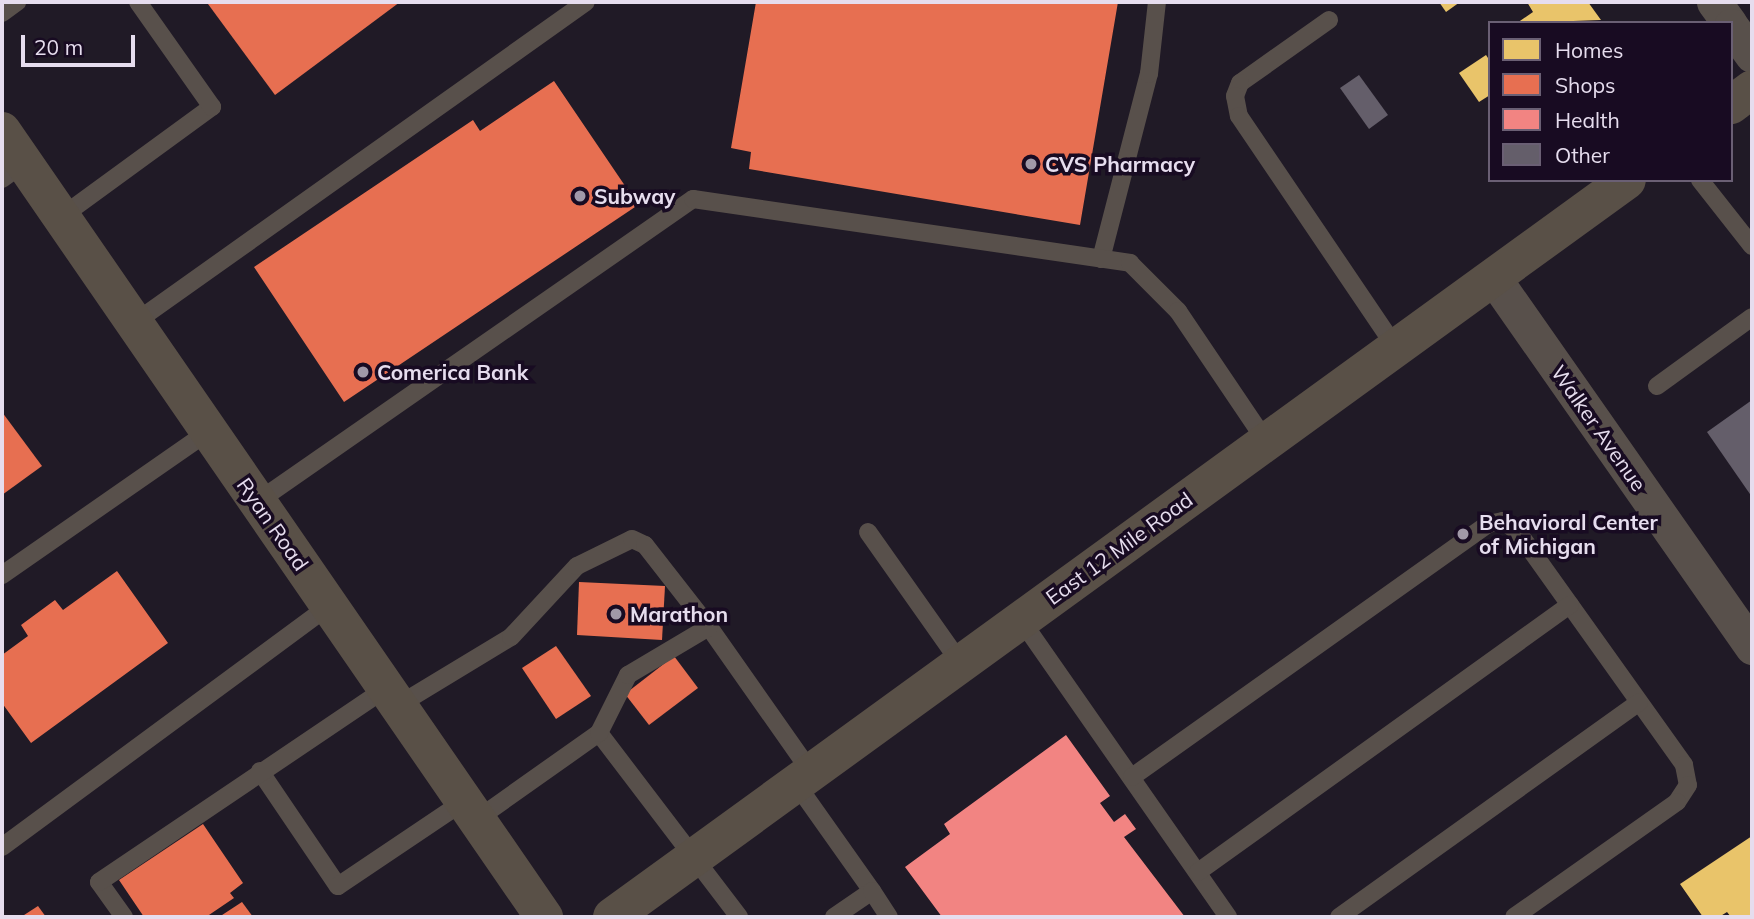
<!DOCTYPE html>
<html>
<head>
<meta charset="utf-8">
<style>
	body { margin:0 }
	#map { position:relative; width:1754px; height:919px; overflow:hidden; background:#201a26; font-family:Mulish,sans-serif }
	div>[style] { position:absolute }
	.homes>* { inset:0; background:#e9c46a }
	.shops>* { inset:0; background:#e76f51 }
	.health>* { inset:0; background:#f28482 }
	.building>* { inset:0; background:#645e6a }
	.lane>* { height:18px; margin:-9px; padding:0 9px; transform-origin:9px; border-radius:9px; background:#58504b }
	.street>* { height:35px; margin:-17.5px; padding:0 17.5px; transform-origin:17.5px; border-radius:17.5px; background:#58504b }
	.secondary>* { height:38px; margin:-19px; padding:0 19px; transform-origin:19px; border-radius:19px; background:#595047 }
	.dots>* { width:19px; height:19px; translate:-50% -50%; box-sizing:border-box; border:4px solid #180b22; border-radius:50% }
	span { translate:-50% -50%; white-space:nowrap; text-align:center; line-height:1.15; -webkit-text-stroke:7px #180b22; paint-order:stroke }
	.poi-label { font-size:21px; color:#e6ddee; font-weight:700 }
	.left { translate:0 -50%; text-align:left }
	.street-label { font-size:21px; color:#e6ddee }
	.frame { position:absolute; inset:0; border:4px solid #e6ddee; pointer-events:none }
	.legend { position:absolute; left:1488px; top:21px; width:245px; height:161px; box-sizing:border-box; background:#180b22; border:2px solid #6a5f74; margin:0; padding:9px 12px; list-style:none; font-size:21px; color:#e6ddee }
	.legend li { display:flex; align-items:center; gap:14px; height:35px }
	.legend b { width:35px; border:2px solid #6a5f74 }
	.scale { position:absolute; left:21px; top:35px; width:114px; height:32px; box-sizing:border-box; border:4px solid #e6ddee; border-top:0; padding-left:9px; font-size:21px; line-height:24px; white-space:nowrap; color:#e6ddee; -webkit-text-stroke:5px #180b22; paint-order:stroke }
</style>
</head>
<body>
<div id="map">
	<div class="homes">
		<i style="clip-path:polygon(1439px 2px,1460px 2px,1446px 12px)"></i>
		<i style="clip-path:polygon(1527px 2px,1588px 2px,1601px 20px,1517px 23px,1533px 12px)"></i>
		<i style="clip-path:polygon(1486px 55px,1490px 61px,1490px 95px,1479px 102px,1459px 73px)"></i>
		<i style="clip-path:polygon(1752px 836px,1752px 917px,1731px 917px,1727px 912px,1719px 917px,1703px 917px,1680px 884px)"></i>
	</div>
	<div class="shops">
		<i style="clip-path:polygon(211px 2px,400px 2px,275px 95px,208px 4px)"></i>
		<i style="clip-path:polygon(756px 2px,1118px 2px,1080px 225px,749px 169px,751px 152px,731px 148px)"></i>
		<i style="clip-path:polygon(554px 81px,638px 205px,344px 402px,254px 267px,473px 120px,480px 131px)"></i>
		<i style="clip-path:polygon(2px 412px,42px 466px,2px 495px)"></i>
		<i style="clip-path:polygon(117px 571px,168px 643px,31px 743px,2px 703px,2px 655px,28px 636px,21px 625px,55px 600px,63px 610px)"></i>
		<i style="clip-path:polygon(579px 582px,665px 586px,662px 640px,577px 635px)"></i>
		<i style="clip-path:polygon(556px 646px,591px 696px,556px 719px,522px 668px)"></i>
		<i style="clip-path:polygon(674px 656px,698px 688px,649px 725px,625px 694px)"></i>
		<i style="clip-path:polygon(203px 824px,243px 883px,230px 893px,234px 898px,206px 917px,144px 917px,119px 880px)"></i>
		<i style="clip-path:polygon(242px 902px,253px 917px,219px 917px)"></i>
		<i style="clip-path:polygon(38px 906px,46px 917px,21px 917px)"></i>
	</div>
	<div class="health">
		<i style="clip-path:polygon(1066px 735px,1110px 796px,1100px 803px,1114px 822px,1125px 814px,1136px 829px,1124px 837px,1185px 917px,942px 917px,905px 867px,950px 834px,944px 824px)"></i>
	</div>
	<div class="building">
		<i style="clip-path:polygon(1359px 75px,1388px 115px,1369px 129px,1340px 88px)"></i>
		<i style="clip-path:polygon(1752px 400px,1752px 497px,1707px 432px)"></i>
	</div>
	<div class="lane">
		<i style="left:2px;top:13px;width:19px;rotate:-36deg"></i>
		<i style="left:1329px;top:20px;width:109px;rotate:144.7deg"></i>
		<i style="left:1240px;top:83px;width:14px;rotate:111deg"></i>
		<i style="left:1235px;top:96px;width:20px;rotate:79deg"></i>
		<i style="left:1239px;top:116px;width:278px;rotate:55.9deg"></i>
		<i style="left:2px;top:179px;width:27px;rotate:-36deg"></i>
		<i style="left:1700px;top:180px;width:84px;rotate:51.8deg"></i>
		<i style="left:61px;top:217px;width:187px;rotate:-36.1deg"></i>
		<i style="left:212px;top:107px;width:128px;rotate:-125.2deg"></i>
		<i style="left:1101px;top:259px;width:191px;rotate:-75.5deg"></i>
		<i style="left:1149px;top:74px;width:72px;rotate:-83.7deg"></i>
		<i style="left:134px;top:323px;width:554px;rotate:-35.38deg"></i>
		<i style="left:1657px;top:386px;width:117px;rotate:-36deg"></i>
		<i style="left:257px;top:502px;width:531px;rotate:-34.8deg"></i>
		<i style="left:693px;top:199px;width:442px;rotate:8.3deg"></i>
		<i style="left:1130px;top:263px;width:68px;rotate:45deg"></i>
		<i style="left:1178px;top:311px;width:156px;rotate:56deg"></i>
		<i style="left:868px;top:532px;width:161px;rotate:54.8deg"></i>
		<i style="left:2px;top:575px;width:251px;rotate:-34.8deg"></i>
		<i style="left:1021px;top:620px;width:362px;rotate:55.1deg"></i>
		<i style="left:397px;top:706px;width:133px;rotate:-31.2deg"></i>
		<i style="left:511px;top:637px;width:97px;rotate:-47.1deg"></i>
		<i style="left:577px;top:566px;width:61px;rotate:-26.1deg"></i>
		<i style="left:632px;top:539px;width:14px;rotate:25deg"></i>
		<i style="left:645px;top:545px;width:104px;rotate:52deg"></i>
		<i style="left:709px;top:627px;width:177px;rotate:54.9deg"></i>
		<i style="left:599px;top:733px;width:231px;rotate:52.7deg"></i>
		<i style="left:260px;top:771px;width:139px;rotate:55.9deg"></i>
		<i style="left:338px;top:886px;width:151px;rotate:-33.9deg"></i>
		<i style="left:1132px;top:777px;width:437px;rotate:-35.4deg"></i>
		<i style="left:1488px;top:524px;width:15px;rotate:-11deg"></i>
		<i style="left:1503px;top:521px;width:19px;rotate:36deg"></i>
		<i style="left:1518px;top:532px;width:286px;rotate:54.5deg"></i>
		<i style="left:1684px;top:765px;width:20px;rotate:79deg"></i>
		<i style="left:1688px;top:785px;width:20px;rotate:123deg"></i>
		<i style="left:1677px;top:802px;width:199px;rotate:144.8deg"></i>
		<i style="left:797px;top:785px;width:130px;rotate:54.7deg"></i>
		<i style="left:476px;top:820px;width:151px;rotate:-35.3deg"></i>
		<i style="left:599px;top:733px;width:65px;rotate:-63.4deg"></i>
		<i style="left:628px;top:675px;width:94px;rotate:-30.7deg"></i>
		<i style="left:2px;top:847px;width:406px;rotate:-36.4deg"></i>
		<i style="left:1198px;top:872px;width:458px;rotate:-35.7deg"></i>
		<i style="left:124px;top:917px;width:43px;rotate:-125.5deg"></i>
		<i style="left:99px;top:882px;width:345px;rotate:-34deg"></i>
		<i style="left:834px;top:917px;width:46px;rotate:-34.4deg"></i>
		<i style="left:872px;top:891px;width:31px;rotate:57deg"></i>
		<i style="left:1339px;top:917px;width:369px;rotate:-35.6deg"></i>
	</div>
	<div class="street">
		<i style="left:1714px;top:2px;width:26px;rotate:54deg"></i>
		<i style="left:1731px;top:26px;width:36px;rotate:54deg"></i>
		<i style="left:1493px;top:277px;width:452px;rotate:55deg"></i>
	</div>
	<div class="secondary">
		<i style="left:1731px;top:105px;width:26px;rotate:-37deg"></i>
		<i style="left:2px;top:131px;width:955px;rotate:55.41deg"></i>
		<i style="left:612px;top:917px;width:1254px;rotate:-35.98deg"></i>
	</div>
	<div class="dots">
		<i style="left:1031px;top:164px;background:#a199a8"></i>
		<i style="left:580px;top:196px;background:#a199a8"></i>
		<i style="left:363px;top:372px;background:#a199a8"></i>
		<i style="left:1463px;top:534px;background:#a199a8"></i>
		<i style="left:616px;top:614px;background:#a199a8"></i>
	</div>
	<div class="poi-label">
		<span class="left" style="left:1045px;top:164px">CVS Pharmacy</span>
		<span class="left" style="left:594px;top:196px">Subway</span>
		<span class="left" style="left:377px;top:372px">Comerica Bank</span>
		<span class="left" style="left:1479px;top:534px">Behavioral Center<br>of Michigan</span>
		<span class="left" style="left:630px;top:614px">Marathon</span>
	</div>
	<div class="street-label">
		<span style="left:1599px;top:428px;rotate:55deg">Walker Avenue</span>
		<span style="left:273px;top:524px;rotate:55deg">Ryan Road</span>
		<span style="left:1119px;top:548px;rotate:-36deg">East 12 Mile Road</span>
	</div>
	<div class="frame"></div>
	<ul class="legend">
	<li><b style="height:19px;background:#e9c46a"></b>Homes</li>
	<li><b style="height:19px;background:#e76f51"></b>Shops</li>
	<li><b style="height:19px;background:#f28482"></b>Health</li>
	<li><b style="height:19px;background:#645e6a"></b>Other</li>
	</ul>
	<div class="scale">20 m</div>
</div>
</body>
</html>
